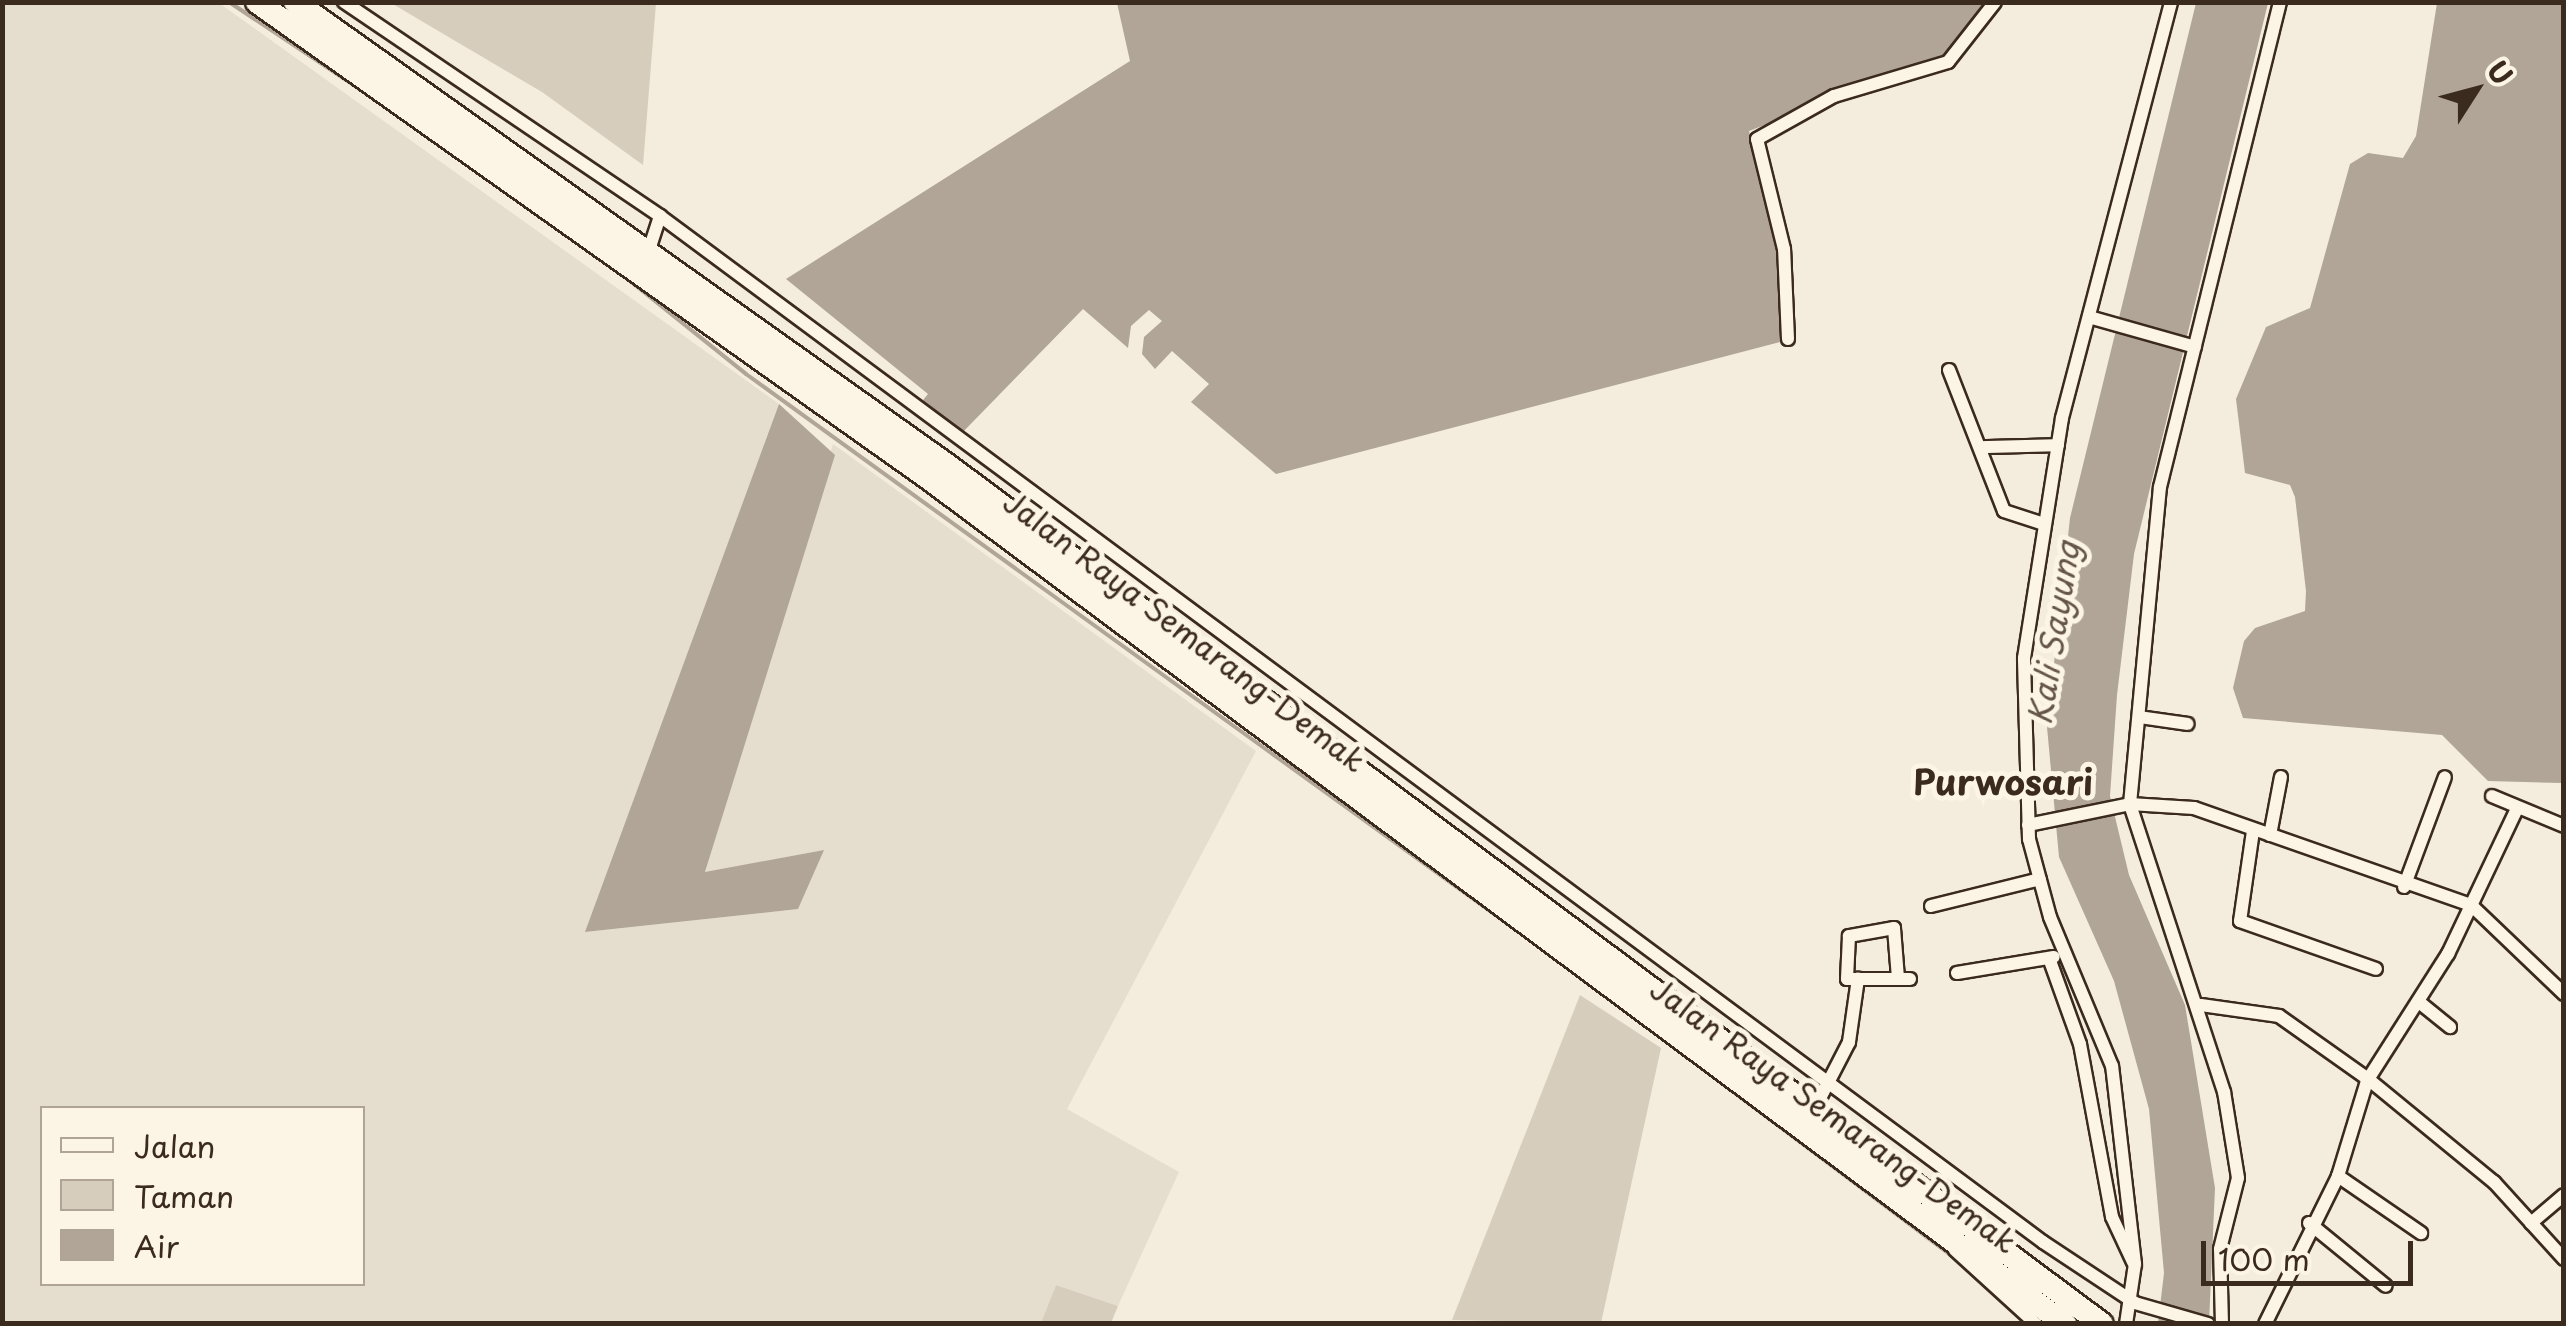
<!DOCTYPE html>
<html>
<head>
<meta charset="utf-8">
<style>
	body { margin:0 }
	#map { position:relative; width:2566px; height:1326px; overflow:hidden; background:#f4eddd; font-family:"Playpen Sans",sans-serif }
	div>[style] { position:absolute }
	.built>* { inset:0; background:#e5ddce }
	.green>* { inset:0; background:#d6cdbd }
	.water>* { inset:0; background:#b0a596 }
	.stream>* { height:4px; margin:-2px; padding:0 2px; transform-origin:2px; border-radius:2px; background:#b0a596 }
	.roads { filter:drop-shadow(2px 0 #3b2a1e) drop-shadow(-2px 0 #3b2a1e) drop-shadow(0 2px #3b2a1e) drop-shadow(0 -2px #3b2a1e) }
	.minor>* { height:12px; margin:-6px; padding:0 6px; transform-origin:6px; border-radius:6px; background:#fcf5e5 }
	.trunk>* { height:22px; margin:-11px; padding:0 11px; transform-origin:11px; border-radius:11px; background:#fcf5e5 }
	span { translate:-50% -50%; white-space:nowrap; text-align:center; line-height:1.15; -webkit-text-stroke:10px #fcf5e5; paint-order:stroke }
	.street-label { font-size:30px; color:#3b2a1e }
	.water-label { font-size:32px; color:#645548; font-style:italic }
	.quarter-label { font-size:35px; color:#3b2a1e; font-weight:700 }
	.frame { position:absolute; inset:0; border:5px solid #3b2a1e; pointer-events:none }
	.legend { position:absolute; left:40px; top:1106px; width:325px; height:180px; box-sizing:border-box; background:#fcf5e5; border:2px solid #afa495; margin:0; padding:12px 18px; list-style:none; font-size:30px; color:#3b2a1e }
	.legend li { display:flex; align-items:center; gap:20px; height:50px }
	.legend b { width:50px; border:2px solid #afa495 }
	.north { position:absolute; left:2426px; top:40px; width:100px; height:100px; -webkit-text-stroke:8px #fcf5e5; paint-order:stroke; rotate:54deg; font-size:28px; font-weight:700; line-height:40px; text-align:center; color:#3b2a1e }
	.north::after { content:''; display:block; margin:auto; width:35px; height:45px; background:#3b2a1e; clip-path:polygon(50% 0,100% 100%,50% 72%,0 100%) }
	.scale { position:absolute; left:2201px; top:1241px; width:212px; height:45px; box-sizing:border-box; border:5px solid #3b2a1e; border-top:0; padding-left:12px; font-size:30px; line-height:35px; white-space:nowrap; color:#3b2a1e; -webkit-text-stroke:8px #fcf5e5; paint-order:stroke }
</style>
</head>
<body>
<div id="map">
	<div class="built">
		<i style="clip-path:polygon(evenodd,3px 3px,219px 3px,779px 404px,586px 932px,798px 909px,823px 850px,705px 873px,833px 444px,1256px 751px,1067px 1109px,1179px 1172px,1118px 1306px,1056px 1285px,1041px 1324px,3px 1324px,3px 3px,42px 1108px,362px 1108px,362px 1284px,42px 1284px,42px 1108px)"></i>
	</div>
	<div class="green">
		<i style="clip-path:polygon(391px 3px,656px 3px,643px 165px,542px 92px)"></i>
		<i style="clip-path:polygon(1580px 995px,1661px 1048px,1601px 1323px,1452px 1320px)"></i>
		<i style="clip-path:polygon(1056px 1285px,1118px 1306px,1111px 1323px,1041px 1323px)"></i>
	</div>
	<div class="water">
		<i style="clip-path:polygon(1117px 3px,1983px 3px,1949px 54px,1749px 131px,1783px 266px,1784px 341px,1276px 474px,1191px 402px,1209px 384px,1172px 351px,1155px 369px,1142px 354px,1144px 337px,1162px 321px,1149px 310px,1131px 326px,1128px 348px,1083px 309px,959px 436px,919px 405px,928px 394px,786px 279px,1130px 61px)"></i>
		<i style="clip-path:polygon(2196px 3px,2268px 3px,2134px 554px,2117px 695px,2110px 796px,2129px 875px,2185px 1005px,2215px 1188px,2209px 1323px,2158px 1323px,2164px 1273px,2149px 1109px,2114px 981px,2059px 857px,2047px 727px,2070px 518px)"></i>
		<i style="clip-path:polygon(2437px 3px,2563px 3px,2563px 783px,2488px 781px,2442px 735px,2243px 718px,2233px 688px,2244px 641px,2255px 628px,2305px 611px,2306px 591px,2295px 497px,2290px 485px,2245px 473px,2236px 399px,2266px 327px,2310px 308px,2350px 164px,2368px 153px,2403px 158px,2416px 136px)"></i>
		<i style="clip-path:polygon(779px 404px,835px 455px,705px 872px,824px 850px,798px 909px,585px 932px)"></i>
	</div>
	<div class="stream">
		<i style="left:229px;top:2px;width:166px;rotate:33.7deg"></i>
		<i style="left:620px;top:273px;width:161px;rotate:38.7deg"></i>
		<i style="left:746px;top:374px;width:998px;rotate:35.82deg"></i>
		<i style="left:1575px;top:973px;width:470px;rotate:36.9deg"></i>
	</div>
	<div class="roads">
		<div class="minor">
			<i style="left:344px;top:2px;width:382px;rotate:34.1deg"></i>
			<i style="left:660px;top:216px;width:1722px;rotate:36.57deg"></i>
			<i style="left:2043px;top:1242px;width:110px;rotate:33.5deg"></i>
			<i style="left:2135px;top:1303px;width:76px;rotate:16deg"></i>
			<i style="left:649px;top:250px;width:36px;rotate:-72deg"></i>
			<i style="left:2089px;top:317px;width:110px;rotate:15.8deg"></i>
			<i style="left:1788px;top:339px;width:90px;rotate:-92.5deg"></i>
			<i style="left:1784px;top:249px;width:113px;rotate:-103.8deg"></i>
			<i style="left:1757px;top:139px;width:88px;rotate:-29.2deg"></i>
			<i style="left:1834px;top:96px;width:119px;rotate:-16.6deg"></i>
			<i style="left:1948px;top:62px;width:76px;rotate:-51.9deg"></i>
			<i style="left:1949px;top:370px;width:151px;rotate:68.7deg"></i>
			<i style="left:2004px;top:511px;width:42px;rotate:18deg"></i>
			<i style="left:1984px;top:447px;width:74px;rotate:-1.5deg"></i>
			<i style="left:2139px;top:717px;width:49px;rotate:8.1deg"></i>
			<i style="left:2492px;top:796px;width:78px;rotate:22.6deg"></i>
			<i style="left:2028px;top:825px;width:104px;rotate:-11.6deg"></i>
			<i style="left:2130px;top:804px;width:64px;rotate:3.6deg"></i>
			<i style="left:2194px;top:808px;width:293px;rotate:19.3deg"></i>
			<i style="left:2471px;top:905px;width:129px;rotate:43.7deg"></i>
			<i style="left:2253px;top:831px;width:91px;rotate:98.2deg"></i>
			<i style="left:2240px;top:921px;width:144px;rotate:19.4deg"></i>
			<i style="left:2270px;top:835px;width:59px;rotate:-79.3deg"></i>
			<i style="left:2404px;top:887px;width:117px;rotate:-69.6deg"></i>
			<i style="left:1931px;top:906px;width:112px;rotate:-13.9deg"></i>
			<i style="left:2049px;top:958px;width:91px;rotate:70.2deg"></i>
			<i style="left:2080px;top:1044px;width:176px;rotate:79.5deg"></i>
			<i style="left:2112px;top:1217px;width:50px;rotate:65deg"></i>
			<i style="left:1957px;top:973px;width:98px;rotate:-9.4deg"></i>
			<i style="left:1898px;top:978px;width:50px;rotate:-94.6deg"></i>
			<i style="left:1894px;top:928px;width:46px;rotate:169.9deg"></i>
			<i style="left:1849px;top:936px;width:43px;rotate:92.7deg"></i>
			<i style="left:1847px;top:979px;width:63px"></i>
			<i style="left:2419px;top:1002px;width:40px;rotate:39deg"></i>
			<i style="left:2201px;top:1005px;width:79px;rotate:8deg"></i>
			<i style="left:2279px;top:1016px;width:109px;rotate:35.3deg"></i>
			<i style="left:2368px;top:1079px;width:163px;rotate:39.3deg"></i>
			<i style="left:2494px;top:1182px;width:104px;rotate:47.7deg"></i>
			<i style="left:1815px;top:1108px;width:74px;rotate:-62.7deg"></i>
			<i style="left:1849px;top:1042px;width:64px;rotate:-81.9deg"></i>
			<i style="left:2338px;top:1176px;width:101px;rotate:34.5deg"></i>
			<i style="left:2309px;top:1223px;width:99px;rotate:39.3deg"></i>
			<i style="left:2531px;top:1223px;width:43px;rotate:-40.3deg"></i>
			<i style="left:1955px;top:1250px;width:110px;rotate:42.4deg"></i>
			<i style="left:2126px;top:1324px;width:61px;rotate:-81.5deg"></i>
			<i style="left:2135px;top:1264px;width:199px;rotate:-96.6deg"></i>
			<i style="left:2112px;top:1066px;width:161px;rotate:-112.6deg"></i>
			<i style="left:2050px;top:917px;width:81px;rotate:-105.1deg"></i>
			<i style="left:2029px;top:839px;width:181px;rotate:-91.6deg"></i>
			<i style="left:2024px;top:658px;width:243px;rotate:-81deg"></i>
			<i style="left:2062px;top:418px;width:430px;rotate:-75.3deg"></i>
			<i style="left:2222px;top:1324px;width:75px;rotate:-91.5deg"></i>
			<i style="left:2220px;top:1249px;width:73px;rotate:-75.8deg"></i>
			<i style="left:2238px;top:1178px;width:87px;rotate:-99.2deg"></i>
			<i style="left:2224px;top:1092px;width:303px;rotate:-108.1deg"></i>
			<i style="left:2130px;top:804px;width:318px;rotate:-84.6deg"></i>
			<i style="left:2160px;top:487px;width:500px;rotate:-76.1deg"></i>
			<i style="left:2265px;top:1324px;width:165px;rotate:-63.7deg"></i>
			<i style="left:2338px;top:1176px;width:99px;rotate:-73deg"></i>
			<i style="left:2367px;top:1081px;width:151px;rotate:-57.5deg"></i>
			<i style="left:2448px;top:954px;width:158px;rotate:-64.6deg"></i>
		</div>
		<div class="trunk">
			<i style="left:257px;top:2px;width:826px;rotate:35.34deg"></i>
			<i style="left:931px;top:480px;width:1414px;rotate:36.66deg"></i>
			<i style="left:295px;top:2px;width:800px;rotate:35.38deg"></i>
			<i style="left:947px;top:465px;width:1439px;rotate:36.64deg"></i>
		</div>
	</div>
	<div class="street-label">
		<span style="left:1185px;top:631px;rotate:37deg">Jalan Raya Semarang-Demak</span>
		<span style="left:1834px;top:1115px;rotate:36deg">Jalan Raya Semarang-Demak</span>
	</div>
	<div class="water-label">
		<span style="left:2053px;top:633px;rotate:-81deg">Kali Sayung</span>
	</div>
	<div class="quarter-label">
		<span style="left:2003px;top:781px">Purwosari</span>
	</div>
	<div class="frame"></div>
	<ul class="legend">
	<li><b style="height:12px;background:#fcf5e5"></b>Jalan</li>
	<li><b style="height:28px;background:#d6cdbd"></b>Taman</li>
	<li><b style="height:28px;background:#b0a596"></b>Air</li>
	</ul>
	<div class="north">U</div>
	<div class="scale">100 m</div>
</div>
</body>
</html>
